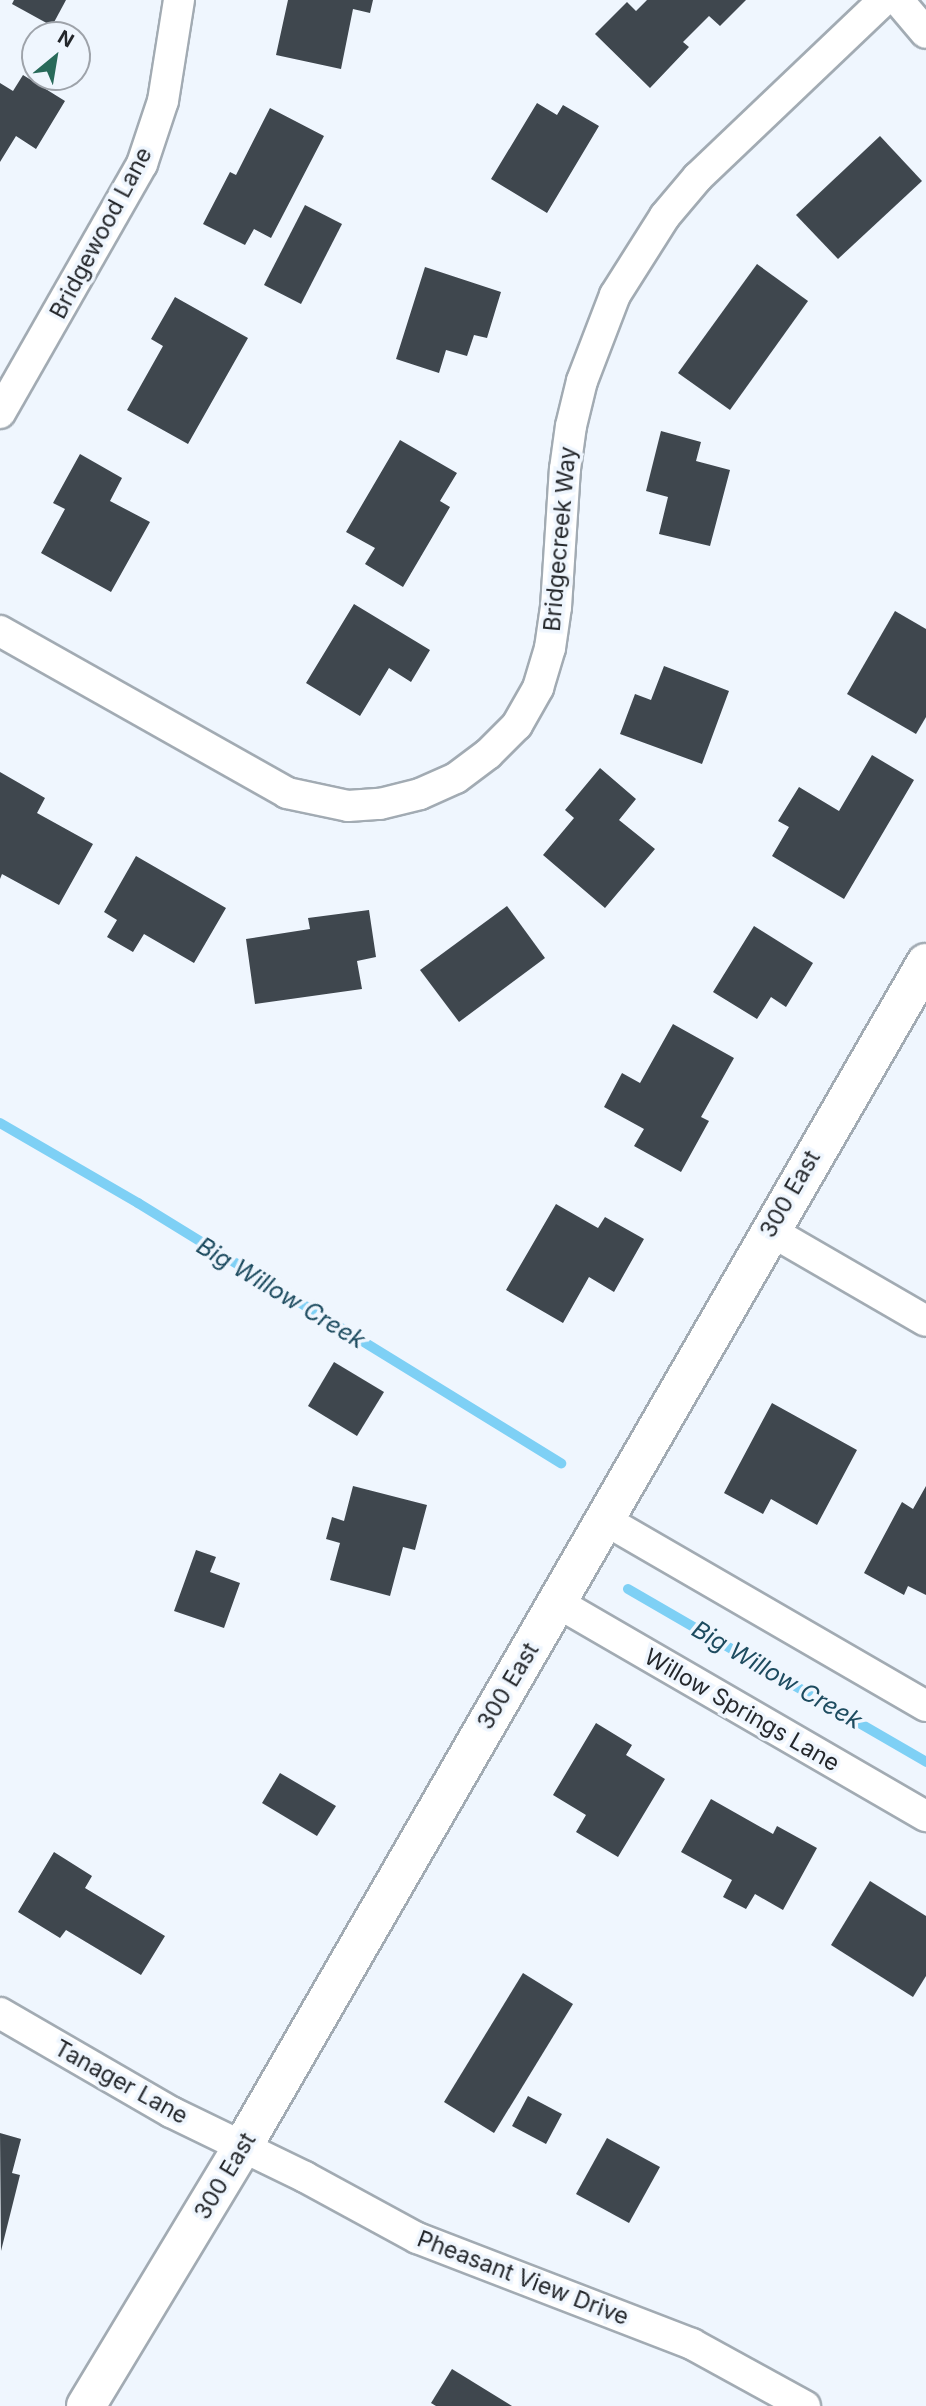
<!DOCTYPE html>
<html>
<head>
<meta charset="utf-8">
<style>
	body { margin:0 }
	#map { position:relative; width:926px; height:2406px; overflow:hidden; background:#eff6fe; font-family:Inter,sans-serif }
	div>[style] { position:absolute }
	.stream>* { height:10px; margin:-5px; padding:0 5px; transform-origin:5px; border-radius:5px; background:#7ed0f5 }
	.building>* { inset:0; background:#3f474e }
	.roads { filter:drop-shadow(2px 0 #a2abb3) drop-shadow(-2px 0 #a2abb3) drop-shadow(0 2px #a2abb3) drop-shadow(0 -2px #a2abb3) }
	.street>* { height:30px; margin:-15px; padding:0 15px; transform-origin:15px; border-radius:15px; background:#fff }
	.secondary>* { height:38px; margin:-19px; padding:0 19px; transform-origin:19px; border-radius:19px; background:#fff }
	span { translate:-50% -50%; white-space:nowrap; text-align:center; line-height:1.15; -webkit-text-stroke:7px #eff6fe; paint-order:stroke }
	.street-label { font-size:23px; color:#24272b }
	.water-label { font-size:24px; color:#1d4b5f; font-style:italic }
	.north { position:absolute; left:21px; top:21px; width:70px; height:70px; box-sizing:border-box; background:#eff6fe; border:2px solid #9ea3aa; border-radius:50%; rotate:30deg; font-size:19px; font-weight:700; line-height:28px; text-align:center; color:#24272b }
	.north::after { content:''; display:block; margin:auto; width:24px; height:32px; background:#286a5a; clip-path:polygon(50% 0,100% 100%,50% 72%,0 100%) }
</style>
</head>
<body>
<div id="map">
	<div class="stream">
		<i style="left:0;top:1123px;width:160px;rotate:30.1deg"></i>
		<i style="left:138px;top:1203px;width:497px;rotate:31.6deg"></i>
		<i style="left:628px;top:1589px;width:345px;rotate:30.1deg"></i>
	</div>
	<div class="building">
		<i style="clip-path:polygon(14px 0,66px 0,52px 26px,12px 4px)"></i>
		<i style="clip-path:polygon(288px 0,373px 0,370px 13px,353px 9px,341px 69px,276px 55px)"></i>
		<i style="clip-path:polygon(647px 0,746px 0,720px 26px,709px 16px,683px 42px,689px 47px,650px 88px,595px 34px,627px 2px,636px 11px)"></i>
		<i style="clip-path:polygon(23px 75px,65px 101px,36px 149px,16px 136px,0 162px,0 83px,13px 91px)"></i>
		<i style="clip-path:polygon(537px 103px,557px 115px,563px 105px,599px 126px,547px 213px,491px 179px)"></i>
		<i style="clip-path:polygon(270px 108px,324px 136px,271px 238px,254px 229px,245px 245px,203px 224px,230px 172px,236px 175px)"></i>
		<i style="clip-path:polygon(880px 136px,922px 181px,838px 259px,796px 215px)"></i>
		<i style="clip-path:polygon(305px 205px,342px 224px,301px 304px,264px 285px)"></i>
		<i style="clip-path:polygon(757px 264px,808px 301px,730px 410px,678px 373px)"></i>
		<i style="clip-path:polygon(425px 267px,501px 292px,487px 338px,474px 335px,467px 356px,446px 350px,439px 373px,396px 359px)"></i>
		<i style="clip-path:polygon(175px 297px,248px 338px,188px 444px,127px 410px,163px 346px,151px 339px)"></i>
		<i style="clip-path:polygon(661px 431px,701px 442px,696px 461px,730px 470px,710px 546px,659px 534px,668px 497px,646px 491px)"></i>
		<i style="clip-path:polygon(400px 440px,457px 473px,440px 501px,450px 507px,403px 587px,365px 564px,375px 548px,346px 532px)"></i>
		<i style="clip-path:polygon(80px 454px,122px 478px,110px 501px,150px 522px,111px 592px,41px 553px,65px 509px,53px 503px)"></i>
		<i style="clip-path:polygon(354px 604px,430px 650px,411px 682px,389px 668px,360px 716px,306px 683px)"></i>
		<i style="clip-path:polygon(895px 611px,926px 629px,926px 717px,916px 734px,847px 694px)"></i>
		<i style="clip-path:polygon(664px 666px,729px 691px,702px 764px,620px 734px,635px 694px,651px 700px)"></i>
		<i style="clip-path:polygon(872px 755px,914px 780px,844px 899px,772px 856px,789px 827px,778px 821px,799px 787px,839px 811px)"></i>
		<i style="clip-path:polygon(600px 768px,636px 799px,619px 820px,655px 849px,605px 908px,543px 855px,574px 818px,565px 810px)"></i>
		<i style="clip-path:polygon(0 772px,45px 798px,37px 813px,93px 844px,59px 905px,2px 874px,0 879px)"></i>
		<i style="clip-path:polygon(136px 856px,226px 908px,194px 963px,144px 934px,133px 952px,107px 937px,117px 920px,104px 912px)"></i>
		<i style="clip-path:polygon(507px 906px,545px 958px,459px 1022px,420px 970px)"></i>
		<i style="clip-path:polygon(369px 910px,376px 957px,357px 961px,362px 989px,255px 1004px,246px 939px,310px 929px,308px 918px)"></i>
		<i style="clip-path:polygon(754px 926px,813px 963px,786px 1007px,771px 997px,757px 1019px,713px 992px)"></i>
		<i style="clip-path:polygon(673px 1024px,734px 1058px,701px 1117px,709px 1121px,681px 1172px,634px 1146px,644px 1129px,604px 1107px,622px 1073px,640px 1083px)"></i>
		<i style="clip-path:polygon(556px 1204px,598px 1228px,605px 1217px,644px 1239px,614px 1292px,589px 1277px,563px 1323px,506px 1290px)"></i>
		<i style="clip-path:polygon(334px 1362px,384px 1392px,357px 1436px,308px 1406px)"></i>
		<i style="clip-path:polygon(772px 1403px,857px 1450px,817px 1525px,771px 1499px,763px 1514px,724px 1493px)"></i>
		<i style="clip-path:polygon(353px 1486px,427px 1505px,415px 1550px,403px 1547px,390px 1596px,330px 1580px,340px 1543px,326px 1539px,332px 1517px,344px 1521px)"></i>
		<i style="clip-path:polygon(926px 1486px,926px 1595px,908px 1586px,904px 1595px,864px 1573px,902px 1502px,913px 1509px)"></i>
		<i style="clip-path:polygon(196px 1550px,216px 1557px,210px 1572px,240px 1583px,224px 1628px,174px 1611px)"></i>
		<i style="clip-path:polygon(596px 1723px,632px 1745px,626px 1755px,665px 1779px,618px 1857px,576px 1832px,586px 1815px,553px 1795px)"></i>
		<i style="clip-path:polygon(280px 1773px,336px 1806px,317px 1836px,262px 1803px)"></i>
		<i style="clip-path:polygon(711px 1799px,773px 1834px,777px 1826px,817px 1848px,783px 1910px,755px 1894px,746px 1909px,723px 1897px,732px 1880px,681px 1852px)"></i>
		<i style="clip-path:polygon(54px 1852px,92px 1876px,85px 1888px,165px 1936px,141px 1975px,66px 1930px,60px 1938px,18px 1912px)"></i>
		<i style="clip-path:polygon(870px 1881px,926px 1916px,926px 1976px,913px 1997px,831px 1945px)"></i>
		<i style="clip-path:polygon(523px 1973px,573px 2004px,494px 2133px,444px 2102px)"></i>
		<i style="clip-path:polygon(528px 2096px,562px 2114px,546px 2144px,512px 2126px)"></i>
		<i style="clip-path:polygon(0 2133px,21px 2139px,12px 2173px,20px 2175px,1px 2251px)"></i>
		<i style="clip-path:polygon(607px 2138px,660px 2167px,629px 2223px,576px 2194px)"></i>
		<i style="clip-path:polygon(452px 2369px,512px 2406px,436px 2406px,431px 2403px)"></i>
	</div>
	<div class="roads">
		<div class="street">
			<i style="left:898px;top:0;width:43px;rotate:49.7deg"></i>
			<i style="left:0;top:413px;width:287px;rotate:-60.3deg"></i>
			<i style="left:142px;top:164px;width:66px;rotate:-71.6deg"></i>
			<i style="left:163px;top:101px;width:102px;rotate:-81deg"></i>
			<i style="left:0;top:631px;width:330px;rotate:29.4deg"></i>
			<i style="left:287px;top:793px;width:62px;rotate:12deg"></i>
			<i style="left:348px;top:806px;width:32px;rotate:-4deg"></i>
			<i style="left:380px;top:804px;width:41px;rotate:-14deg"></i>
			<i style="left:420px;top:794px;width:39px;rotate:-24deg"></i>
			<i style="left:456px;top:778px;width:40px;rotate:-37deg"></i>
			<i style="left:488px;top:754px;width:41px;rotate:-45deg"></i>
			<i style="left:517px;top:725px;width:43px;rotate:-60.4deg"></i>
			<i style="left:538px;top:688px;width:42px;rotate:-73.3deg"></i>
			<i style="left:550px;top:648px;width:41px;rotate:-81.7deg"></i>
			<i style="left:556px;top:607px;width:138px;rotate:-86.3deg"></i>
			<i style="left:565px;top:469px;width:43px;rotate:-82.1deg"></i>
			<i style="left:571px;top:426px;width:46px;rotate:-76.3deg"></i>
			<i style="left:582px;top:381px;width:92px;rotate:-69deg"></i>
			<i style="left:615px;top:295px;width:93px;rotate:-57.7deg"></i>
			<i style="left:665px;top:216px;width:51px;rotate:-49.8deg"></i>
			<i style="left:698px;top:177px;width:257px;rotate:-43.6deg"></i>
			<i style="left:769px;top:1230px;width:181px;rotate:30.1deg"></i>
			<i style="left:605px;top:1520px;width:371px;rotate:30.1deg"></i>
			<i style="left:558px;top:1603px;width:425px;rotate:30.1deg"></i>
			<i style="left:0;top:2013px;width:198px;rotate:30.1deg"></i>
			<i style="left:171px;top:2112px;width:149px;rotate:25.9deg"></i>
			<i style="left:305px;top:2177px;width:128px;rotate:28.6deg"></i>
			<i style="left:417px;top:2238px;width:295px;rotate:21.1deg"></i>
			<i style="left:692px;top:2344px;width:129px;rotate:28.8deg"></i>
		</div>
		<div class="secondary">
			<i style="left:86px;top:2406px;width:304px;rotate:-58.9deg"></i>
			<i style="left:243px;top:2146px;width:1366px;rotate:-60deg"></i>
		</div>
	</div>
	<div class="street-label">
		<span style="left:101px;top:233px;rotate:-62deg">Bridgewood Lane</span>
		<span style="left:560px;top:539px;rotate:-85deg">Bridgecreek Way</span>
		<span style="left:790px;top:1194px;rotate:-60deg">300 East</span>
		<span style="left:508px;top:1686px;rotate:-59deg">300 East</span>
		<span style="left:742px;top:1710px;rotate:30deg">Willow Springs Lane</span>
		<span style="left:121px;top:2082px;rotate:29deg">Tanager Lane</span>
		<span style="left:225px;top:2176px;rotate:-59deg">300 East</span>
		<span style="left:523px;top:2278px;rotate:21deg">Pheasant View Drive</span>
	</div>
	<div class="water-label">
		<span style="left:281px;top:1293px;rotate:31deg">Big Willow Creek</span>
		<span style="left:777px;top:1675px;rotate:30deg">Big Willow Creek</span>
	</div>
	<div class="north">N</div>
</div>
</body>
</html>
